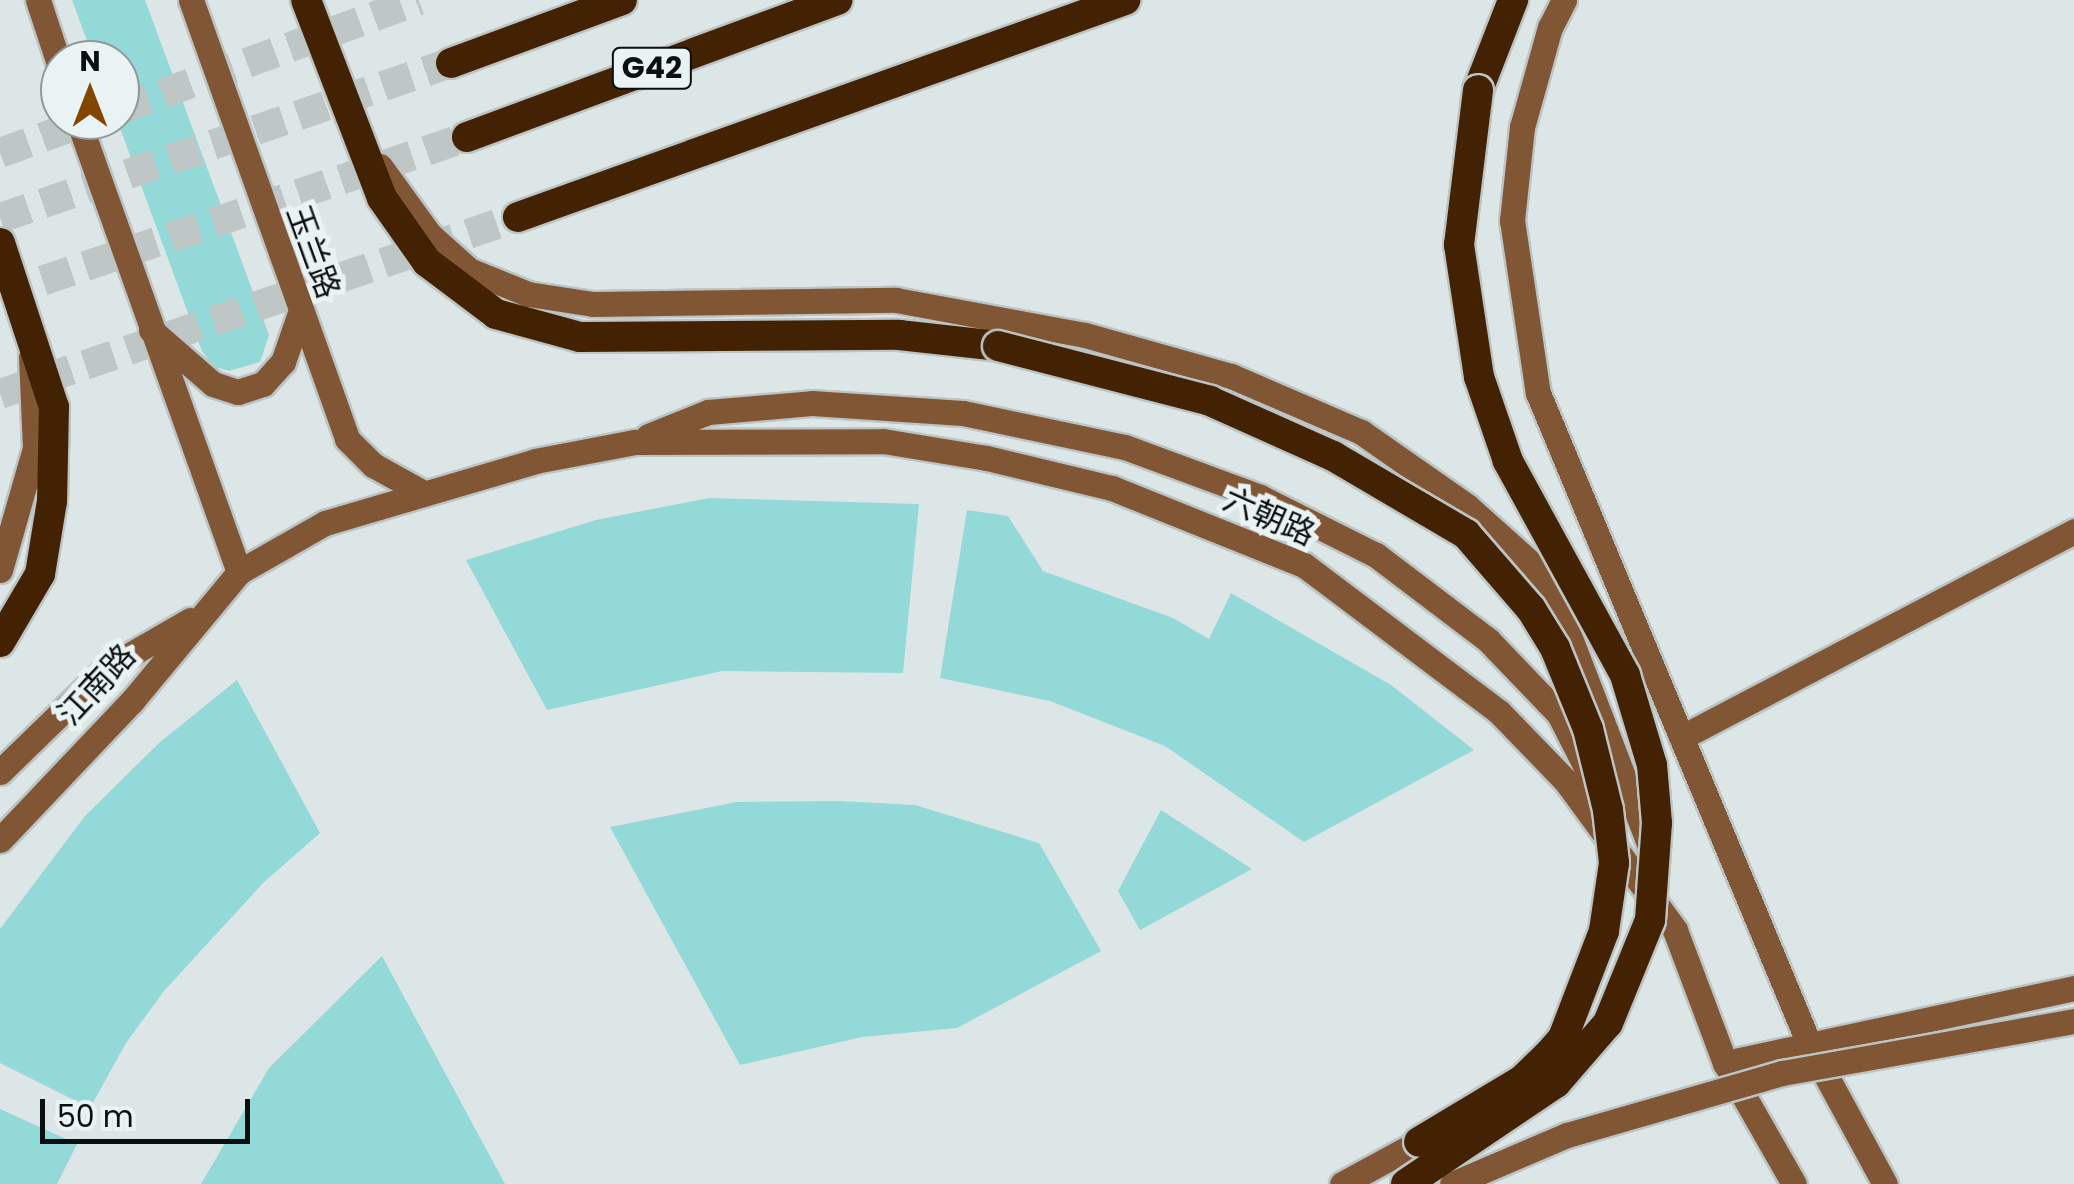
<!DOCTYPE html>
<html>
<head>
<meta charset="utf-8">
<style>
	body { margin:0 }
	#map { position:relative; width:2074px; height:1184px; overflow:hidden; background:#dde6e6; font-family:Poppins,"Noto Sans SC",sans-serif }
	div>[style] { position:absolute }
	.green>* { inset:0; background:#92d9d7 }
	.highway-tunnel>* { height:30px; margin-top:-15px; transform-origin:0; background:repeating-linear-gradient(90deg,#bec6c6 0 30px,transparent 0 45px) }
	.roads { filter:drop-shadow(2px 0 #bcc4c4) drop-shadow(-2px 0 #bcc4c4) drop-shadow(0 2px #bcc4c4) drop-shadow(0 -2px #bcc4c4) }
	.secondary>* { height:25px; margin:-12.5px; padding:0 12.5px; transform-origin:12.5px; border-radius:12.5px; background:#815635 }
	.highway>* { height:30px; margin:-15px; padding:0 15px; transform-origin:15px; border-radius:15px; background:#432204 }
	.bridges { filter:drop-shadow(2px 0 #bcc4c4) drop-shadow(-2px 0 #bcc4c4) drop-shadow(0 2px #bcc4c4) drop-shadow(0 -2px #bcc4c4) }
	.secondary-bridge>* { height:25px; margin:-12.5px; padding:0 12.5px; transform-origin:12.5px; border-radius:12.5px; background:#815635 }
	.highway-bridge>* { height:30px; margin:-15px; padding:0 15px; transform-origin:15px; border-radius:15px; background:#432204 }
	span { translate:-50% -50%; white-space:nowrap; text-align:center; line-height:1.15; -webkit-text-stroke:10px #eaf3f3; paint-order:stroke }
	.shield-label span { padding:2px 8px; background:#eaf3f3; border:2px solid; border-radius:8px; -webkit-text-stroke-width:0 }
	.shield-label { font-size:30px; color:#0c0f0f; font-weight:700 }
	.street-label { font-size:32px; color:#0c0f0f }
	.north { position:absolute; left:40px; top:40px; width:100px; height:100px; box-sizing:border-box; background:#eaf3f3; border:2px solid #919898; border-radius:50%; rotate:0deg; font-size:28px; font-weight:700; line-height:40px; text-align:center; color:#0c0f0f }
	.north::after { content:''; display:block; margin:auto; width:35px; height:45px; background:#834503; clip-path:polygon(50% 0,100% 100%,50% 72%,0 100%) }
	.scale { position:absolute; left:40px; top:1099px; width:210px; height:45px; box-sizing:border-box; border:5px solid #0c0f0f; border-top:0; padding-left:12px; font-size:30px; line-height:35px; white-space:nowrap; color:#0c0f0f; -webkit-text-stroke:8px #eaf3f3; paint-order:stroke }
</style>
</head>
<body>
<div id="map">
	<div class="green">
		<i style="clip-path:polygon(72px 0,145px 0,269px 335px,260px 362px,229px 371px,213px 366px,202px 351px,117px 120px,120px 60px,94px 60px)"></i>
		<i style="clip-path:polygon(709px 498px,919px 504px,903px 673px,722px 671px,547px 710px,466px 560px,596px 520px)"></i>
		<i style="clip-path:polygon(967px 510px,1008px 516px,1043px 571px,1173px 618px,1209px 639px,1231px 593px,1391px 685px,1474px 750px,1304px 842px,1165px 746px,1050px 701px,940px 678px)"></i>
		<i style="clip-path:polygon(237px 680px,320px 833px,263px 883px,164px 991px,126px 1043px,90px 1108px,0 1063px,0 929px,85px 816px,159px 743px)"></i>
		<i style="clip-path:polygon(839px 801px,915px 805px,1039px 843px,1101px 951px,957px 1028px,862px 1037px,740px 1065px,610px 827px,737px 802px)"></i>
		<i style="clip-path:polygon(1161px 810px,1252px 869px,1140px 930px,1118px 891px)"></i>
		<i style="clip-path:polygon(382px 956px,505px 1184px,201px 1184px,269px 1068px)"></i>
		<i style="clip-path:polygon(0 1109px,77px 1144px,57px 1184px,0 1184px)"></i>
	</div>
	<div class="highway-tunnel">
		<i style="left:120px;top:109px;width:318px;rotate:-20deg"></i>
		<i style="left:0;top:153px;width:96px;rotate:-20.1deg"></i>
		<i style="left:0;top:218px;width:477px;rotate:-19deg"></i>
		<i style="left:0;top:295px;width:493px;rotate:-18.7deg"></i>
		<i style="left:0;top:394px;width:547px;rotate:-18.87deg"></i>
	</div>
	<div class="roads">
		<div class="secondary">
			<i style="left:38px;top:0;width:71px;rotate:71.8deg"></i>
			<i style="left:191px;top:0;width:466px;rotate:70.4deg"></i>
			<i style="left:347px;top:439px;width:37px;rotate:45deg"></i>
			<i style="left:373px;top:465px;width:54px;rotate:29deg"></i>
			<i style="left:1564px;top:0;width:30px;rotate:117deg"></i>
			<i style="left:1550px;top:27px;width:104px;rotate:105.6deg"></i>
			<i style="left:1522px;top:127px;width:94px;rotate:96.1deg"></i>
			<i style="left:1512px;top:220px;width:175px;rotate:81.5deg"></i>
			<i style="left:1538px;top:393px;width:707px;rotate:67.39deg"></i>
			<i style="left:1810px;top:1046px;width:157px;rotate:61.5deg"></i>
			<i style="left:78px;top:120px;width:480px;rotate:70.4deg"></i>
			<i style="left:380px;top:166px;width:84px;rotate:54.2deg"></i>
			<i style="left:429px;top:234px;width:54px;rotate:42deg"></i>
			<i style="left:469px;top:270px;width:64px;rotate:22.1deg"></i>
			<i style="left:528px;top:294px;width:66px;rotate:8.7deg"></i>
			<i style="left:593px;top:304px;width:303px;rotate:-0.8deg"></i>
			<i style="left:896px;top:300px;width:192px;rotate:10.5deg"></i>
			<i style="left:1085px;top:335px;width:152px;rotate:15.7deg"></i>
			<i style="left:1231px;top:376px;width:142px;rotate:23.3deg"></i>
			<i style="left:1361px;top:432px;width:129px;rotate:34.9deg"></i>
			<i style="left:1467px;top:506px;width:90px;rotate:41.8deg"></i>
			<i style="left:1534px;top:566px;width:44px;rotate:58.8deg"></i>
			<i style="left:1557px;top:604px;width:266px;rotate:69deg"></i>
			<i style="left:151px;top:330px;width:82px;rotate:41.1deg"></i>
			<i style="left:213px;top:384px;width:26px;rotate:18deg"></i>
			<i style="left:238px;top:392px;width:26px;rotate:-18deg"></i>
			<i style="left:263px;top:384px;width:30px;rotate:-48deg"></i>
			<i style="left:283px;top:362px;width:55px;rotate:-70.9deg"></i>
			<i style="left:648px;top:436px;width:65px;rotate:-21.8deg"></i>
			<i style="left:708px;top:412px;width:104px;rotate:-4.9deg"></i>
			<i style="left:812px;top:403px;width:151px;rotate:3.8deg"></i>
			<i style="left:963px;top:413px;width:166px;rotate:11.9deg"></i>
			<i style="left:1125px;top:447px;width:144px;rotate:20.3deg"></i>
			<i style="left:1260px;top:497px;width:130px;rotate:26.6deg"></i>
			<i style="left:1376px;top:555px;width:141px;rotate:37.2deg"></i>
			<i style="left:1488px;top:640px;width:103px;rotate:46.2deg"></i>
			<i style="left:1559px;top:714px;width:73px;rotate:63.1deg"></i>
			<i style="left:0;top:570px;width:127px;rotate:-74deg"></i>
			<i style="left:35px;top:448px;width:91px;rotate:-92.5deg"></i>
			<i style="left:1684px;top:736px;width:441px;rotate:-27.7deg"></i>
			<i style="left:0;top:772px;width:149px;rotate:-44.2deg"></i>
			<i style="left:107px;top:668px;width:96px;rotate:-30deg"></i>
			<i style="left:0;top:840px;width:192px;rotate:-46.5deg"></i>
			<i style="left:132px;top:701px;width:168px;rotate:-50.3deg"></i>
			<i style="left:239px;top:572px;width:99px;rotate:-29.7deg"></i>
			<i style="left:325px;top:523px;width:219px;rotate:-16.4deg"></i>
			<i style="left:535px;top:461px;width:102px;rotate:-10.8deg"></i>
			<i style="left:635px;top:442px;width:248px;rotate:-0.2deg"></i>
			<i style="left:883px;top:441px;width:105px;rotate:9.3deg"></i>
			<i style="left:987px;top:458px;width:129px;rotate:13.5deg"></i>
			<i style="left:1112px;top:488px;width:207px;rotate:21.9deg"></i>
			<i style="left:1304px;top:565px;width:244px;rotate:37deg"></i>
			<i style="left:1499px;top:712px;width:95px;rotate:45.9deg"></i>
			<i style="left:1565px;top:780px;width:186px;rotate:53.7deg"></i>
			<i style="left:1675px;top:930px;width:142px;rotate:69.4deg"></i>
			<i style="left:1725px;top:1063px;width:139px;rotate:60.3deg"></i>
			<i style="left:1725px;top:1063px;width:357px;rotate:-12.1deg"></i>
			<i style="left:1342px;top:1184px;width:88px;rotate:-28.6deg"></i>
		</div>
		<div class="highway">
			<i style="left:306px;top:0;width:212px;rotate:69deg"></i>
			<i style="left:382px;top:198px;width:78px;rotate:54.9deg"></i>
			<i style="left:427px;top:262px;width:86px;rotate:37deg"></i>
			<i style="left:496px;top:314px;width:87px;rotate:15.3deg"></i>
			<i style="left:580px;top:337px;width:319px;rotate:-0.4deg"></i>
			<i style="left:899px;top:335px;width:100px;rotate:6.3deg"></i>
			<i style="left:451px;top:63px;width:182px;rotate:-20.2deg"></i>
			<i style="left:1478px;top:90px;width:97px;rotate:-68.7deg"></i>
			<i style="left:467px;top:137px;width:395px;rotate:-20.3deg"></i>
			<i style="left:518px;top:217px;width:645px;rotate:-19.67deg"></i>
			<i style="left:0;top:243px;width:173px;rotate:71.8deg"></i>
			<i style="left:54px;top:407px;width:94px;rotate:91.2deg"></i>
			<i style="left:52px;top:501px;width:74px;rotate:99.3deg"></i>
			<i style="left:40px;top:574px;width:79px;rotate:120.5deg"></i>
		</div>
	</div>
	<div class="bridges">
		<div class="secondary-bridge">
			<i style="left:1452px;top:1184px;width:125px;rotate:-23.1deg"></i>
			<i style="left:1567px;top:1135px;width:224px;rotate:-16.1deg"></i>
			<i style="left:1782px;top:1073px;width:297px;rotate:-10.1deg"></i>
		</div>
		<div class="highway-bridge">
			<i style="left:998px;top:346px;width:219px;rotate:14.5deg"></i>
			<i style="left:1210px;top:401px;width:135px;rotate:24.1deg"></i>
			<i style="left:1333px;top:456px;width:154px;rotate:30.4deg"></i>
			<i style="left:1466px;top:534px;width:99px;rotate:49.1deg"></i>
			<i style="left:1531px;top:609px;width:46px;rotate:58.4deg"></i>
			<i style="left:1555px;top:648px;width:87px;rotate:67.8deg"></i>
			<i style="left:1588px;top:729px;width:83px;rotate:76.1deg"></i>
			<i style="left:1608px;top:810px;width:53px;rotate:83.5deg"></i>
			<i style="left:1614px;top:863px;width:69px;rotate:98.4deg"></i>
			<i style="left:1604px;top:931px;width:115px;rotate:111deg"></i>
			<i style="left:1563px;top:1038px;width:21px;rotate:131deg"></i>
			<i style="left:1549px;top:1054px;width:37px;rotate:136deg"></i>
			<i style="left:1522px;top:1080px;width:120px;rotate:149deg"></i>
			<i style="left:1406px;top:1184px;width:181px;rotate:-34deg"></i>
			<i style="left:1556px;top:1083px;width:79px;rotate:-49.1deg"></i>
			<i style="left:1608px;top:1023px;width:111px;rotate:-67.8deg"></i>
			<i style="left:1650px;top:920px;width:97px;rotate:-85.9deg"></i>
			<i style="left:1657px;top:823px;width:58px;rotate:-94.9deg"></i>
			<i style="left:1652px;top:765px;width:94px;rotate:-106.7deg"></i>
			<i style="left:1625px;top:675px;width:244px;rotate:-118.7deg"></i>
			<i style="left:1508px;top:461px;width:89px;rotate:-109deg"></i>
			<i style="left:1479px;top:377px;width:134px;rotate:-98.6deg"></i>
			<i style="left:1459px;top:245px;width:156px;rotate:-83deg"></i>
		</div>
	</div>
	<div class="shield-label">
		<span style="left:652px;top:68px">G42</span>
	</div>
	<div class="street-label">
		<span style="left:313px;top:252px;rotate:70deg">玉兰路</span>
		<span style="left:1269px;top:517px;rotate:24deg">六朝路</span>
		<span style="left:97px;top:685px;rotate:-47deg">江南路</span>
	</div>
	<div class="north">N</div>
	<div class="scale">50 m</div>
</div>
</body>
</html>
